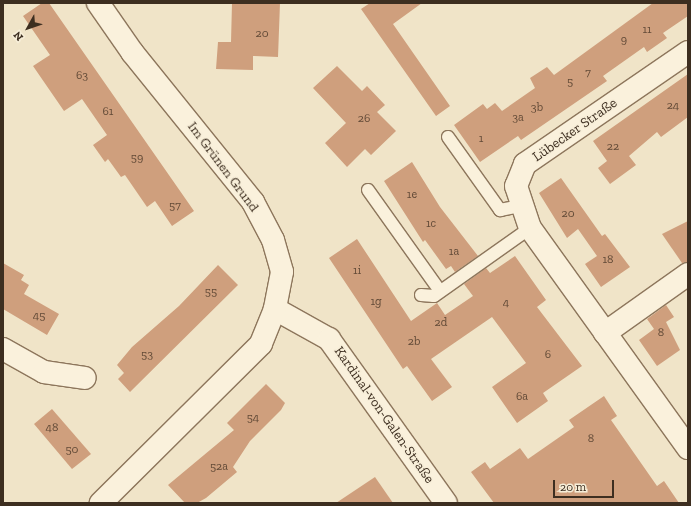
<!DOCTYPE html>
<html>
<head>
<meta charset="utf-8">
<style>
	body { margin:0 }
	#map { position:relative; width:691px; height:506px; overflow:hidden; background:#f0e4c8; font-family:"Zilla Slab",serif }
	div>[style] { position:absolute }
	.building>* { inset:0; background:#cf9f7d }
	.roads { filter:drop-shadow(1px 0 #8d765c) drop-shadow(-1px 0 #8d765c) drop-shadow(0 1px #8d765c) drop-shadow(0 -1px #8d765c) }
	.lane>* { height:12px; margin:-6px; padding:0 6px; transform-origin:6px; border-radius:6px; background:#faf1dc }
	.street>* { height:22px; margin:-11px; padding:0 11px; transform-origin:11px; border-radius:11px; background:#faf1dc }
	.secondary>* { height:22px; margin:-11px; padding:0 11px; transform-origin:11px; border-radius:11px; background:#faf1dc }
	span { translate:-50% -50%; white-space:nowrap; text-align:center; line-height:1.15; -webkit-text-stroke:3px #f7eed8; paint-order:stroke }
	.number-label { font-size:12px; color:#624a37 }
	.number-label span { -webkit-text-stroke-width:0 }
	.street-label { font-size:14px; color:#3d2e20 }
	.frame { position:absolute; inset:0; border:4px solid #3d2e20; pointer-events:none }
	.north { position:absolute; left:8px; top:8px; width:40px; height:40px; -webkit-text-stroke:3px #f7eed8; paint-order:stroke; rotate:230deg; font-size:11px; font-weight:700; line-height:16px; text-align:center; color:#3d2e20 }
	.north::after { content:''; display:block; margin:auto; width:14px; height:18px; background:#3d2e20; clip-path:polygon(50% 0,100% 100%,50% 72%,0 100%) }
	.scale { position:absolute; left:553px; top:480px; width:61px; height:18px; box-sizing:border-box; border:2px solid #3d2e20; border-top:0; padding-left:5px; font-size:12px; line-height:14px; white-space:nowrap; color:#3d2e20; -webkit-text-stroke:3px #f7eed8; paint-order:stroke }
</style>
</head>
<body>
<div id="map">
	<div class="building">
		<i style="clip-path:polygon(42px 3px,49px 3px,194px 211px,172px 226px,155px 201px,147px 207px,125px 175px,121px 177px,108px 159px,105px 162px,93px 145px,107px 135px,82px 99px,64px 111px,33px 66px,50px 55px,23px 16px)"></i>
		<i style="clip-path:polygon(232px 3px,280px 3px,278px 57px,253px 56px,253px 70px,216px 69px,218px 42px,231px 42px)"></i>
		<i style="clip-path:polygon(370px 3px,422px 3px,393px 24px,450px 106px,436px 116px,361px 9px)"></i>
		<i style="clip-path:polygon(653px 3px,688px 3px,688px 16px,663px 33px,667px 38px,647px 52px,644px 47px,603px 76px,607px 81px,521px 140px,518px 136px,480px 162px,454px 125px,483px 104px,487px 109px,495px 103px,502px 111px,535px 88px,530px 78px,547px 67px,554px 75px)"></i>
		<i style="clip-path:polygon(337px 66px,362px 91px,367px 86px,385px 105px,377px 112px,396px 131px,371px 155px,365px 149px,347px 167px,325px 143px,346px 123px,313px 88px)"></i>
		<i style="clip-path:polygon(688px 74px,688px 117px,661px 137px,657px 132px,629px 156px,636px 165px,610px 184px,598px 168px,607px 161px,593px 141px)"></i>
		<i style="clip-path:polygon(412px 162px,440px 207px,478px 256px,455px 272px,451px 266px,446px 269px,425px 240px,423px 242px,384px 181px)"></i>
		<i style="clip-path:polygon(561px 178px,602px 236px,605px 234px,630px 267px,601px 287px,585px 264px,597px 256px,578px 229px,567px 238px,539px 193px)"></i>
		<i style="clip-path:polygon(688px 221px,688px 262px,682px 263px,662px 234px)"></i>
		<i style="clip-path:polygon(357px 239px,411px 321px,437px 303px,445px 315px,473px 296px,464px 284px,486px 268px,490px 273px,515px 256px,546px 300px,537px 307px,582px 366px,543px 393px,548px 401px,517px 423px,492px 387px,526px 363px,492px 317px,431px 359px,452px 387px,432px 401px,407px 366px,403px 369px,329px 258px)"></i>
		<i style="clip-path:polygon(3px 263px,24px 275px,21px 280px,29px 285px,24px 294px,59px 314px,47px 335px,3px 309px)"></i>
		<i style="clip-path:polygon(218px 265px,238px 285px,130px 392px,118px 379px,124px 373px,117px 365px,132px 347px,179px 306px)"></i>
		<i style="clip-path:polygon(666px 305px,674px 317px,666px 322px,680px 350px,657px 366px,639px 340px,654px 329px,647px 319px)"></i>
		<i style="clip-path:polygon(266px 384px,285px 403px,281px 410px,250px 441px,233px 467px,237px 472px,206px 498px,197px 503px,185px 503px,168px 485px,234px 430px,227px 423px)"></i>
		<i style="clip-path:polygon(604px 396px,617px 416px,611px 420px,657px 486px,664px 481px,679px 503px,494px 503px,471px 472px,485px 462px,490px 469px,520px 448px,528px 459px,574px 427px,569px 420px)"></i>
		<i style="clip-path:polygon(52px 409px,91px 454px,72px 469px,34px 424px)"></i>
		<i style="clip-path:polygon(375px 477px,393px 503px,336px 503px)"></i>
	</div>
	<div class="roads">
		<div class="lane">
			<i style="left:448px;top:137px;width:90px;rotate:54.5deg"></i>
			<i style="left:500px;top:210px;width:20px;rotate:-11deg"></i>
			<i style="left:368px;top:190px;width:124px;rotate:54.5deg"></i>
			<i style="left:421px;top:295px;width:13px;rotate:4deg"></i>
			<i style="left:434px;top:296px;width:118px;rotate:-35.3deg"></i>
		</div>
		<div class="street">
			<i style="left:688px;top:52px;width:198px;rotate:145.5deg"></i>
			<i style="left:525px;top:164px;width:24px;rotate:112deg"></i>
			<i style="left:516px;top:186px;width:44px;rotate:71.6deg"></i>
			<i style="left:530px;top:228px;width:271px;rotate:54.3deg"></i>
			<i style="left:275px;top:309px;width:62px;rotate:29.1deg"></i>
			<i style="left:329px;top:339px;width:201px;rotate:54.5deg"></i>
			<i style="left:605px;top:333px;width:102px;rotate:-35.4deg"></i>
			<i style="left:3px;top:349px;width:47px;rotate:29.3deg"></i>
			<i style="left:44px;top:372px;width:41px;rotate:8.3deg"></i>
		</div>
		<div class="secondary">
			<i style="left:98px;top:3px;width:60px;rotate:55.2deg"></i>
			<i style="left:132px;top:52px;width:193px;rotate:51.1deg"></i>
			<i style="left:253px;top:202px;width:43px;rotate:62.2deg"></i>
			<i style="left:273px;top:240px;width:33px;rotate:74deg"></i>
			<i style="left:282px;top:272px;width:38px;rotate:101deg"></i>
			<i style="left:275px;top:309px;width:38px;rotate:112deg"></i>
			<i style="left:261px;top:344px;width:226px;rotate:135.2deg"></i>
		</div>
	</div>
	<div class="number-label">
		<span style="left:647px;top:30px">11</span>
		<span style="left:262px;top:34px">20</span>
		<span style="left:624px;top:40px">9</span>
		<span style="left:588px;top:73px">7</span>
		<span style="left:82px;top:76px">63</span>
		<span style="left:570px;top:82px">5</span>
		<span style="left:673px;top:106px">24</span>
		<span style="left:537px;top:108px">3b</span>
		<span style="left:108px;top:112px">61</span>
		<span style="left:518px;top:118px">3a</span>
		<span style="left:364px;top:119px">26</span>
		<span style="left:481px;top:139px">1</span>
		<span style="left:613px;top:147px">22</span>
		<span style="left:137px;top:158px">59</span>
		<span style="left:412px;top:195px">1e</span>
		<span style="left:175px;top:206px">57</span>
		<span style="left:568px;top:214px">20</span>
		<span style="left:431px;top:224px">1c</span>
		<span style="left:454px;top:252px">1a</span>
		<span style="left:608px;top:260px">18</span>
		<span style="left:357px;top:271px">1i</span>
		<span style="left:211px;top:292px">55</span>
		<span style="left:376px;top:302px">1g</span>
		<span style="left:506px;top:303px">4</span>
		<span style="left:39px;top:316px">45</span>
		<span style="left:441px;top:323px">2d</span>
		<span style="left:661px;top:333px">8</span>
		<span style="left:414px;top:342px">2b</span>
		<span style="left:147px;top:355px">53</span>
		<span style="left:548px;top:355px">6</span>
		<span style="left:522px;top:397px">6a</span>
		<span style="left:253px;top:418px">54</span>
		<span style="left:52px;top:428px">48</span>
		<span style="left:591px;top:439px">8</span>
		<span style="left:72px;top:450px">50</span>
		<span style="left:219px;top:467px">52a</span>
	</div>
	<div class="street-label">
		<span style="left:575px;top:130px;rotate:-35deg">Lübecker Straße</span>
		<span style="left:223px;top:167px;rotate:53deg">Im Grünen Grund</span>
		<span style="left:384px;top:415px;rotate:55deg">Kardinal-von-Galen-Straße</span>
	</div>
	<div class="frame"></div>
	<div class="north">N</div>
	<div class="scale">20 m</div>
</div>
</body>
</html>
